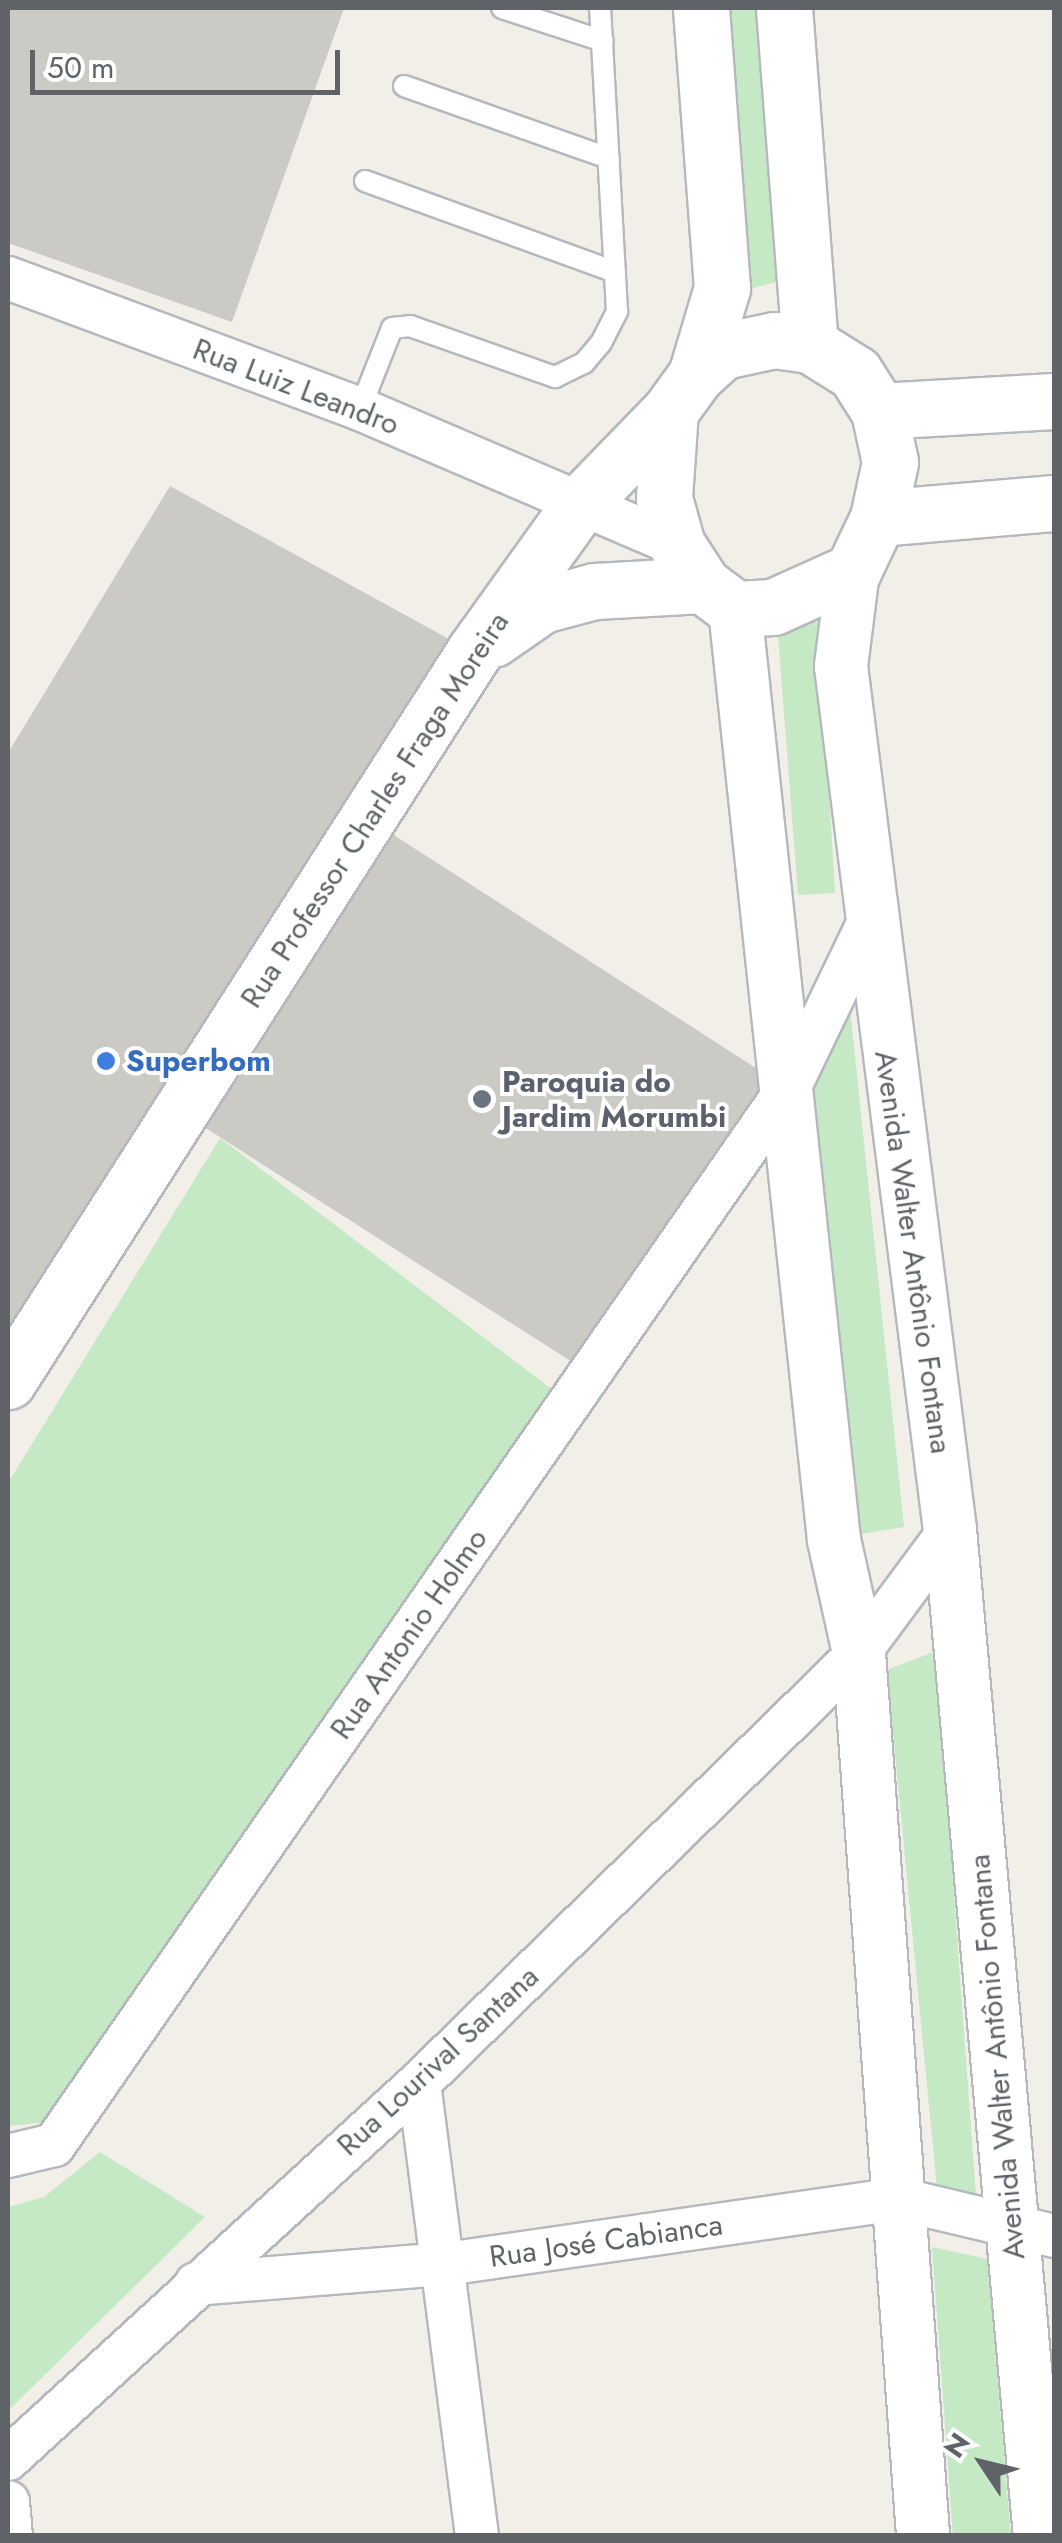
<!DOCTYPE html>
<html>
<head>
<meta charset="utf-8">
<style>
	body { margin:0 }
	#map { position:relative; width:1062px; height:2543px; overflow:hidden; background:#f1efe8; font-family:Jost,sans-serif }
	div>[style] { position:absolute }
	.green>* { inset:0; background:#c5e8c5 }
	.building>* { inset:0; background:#cccac5 }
	.roads { filter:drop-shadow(2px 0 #b5b8bc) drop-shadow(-2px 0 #b5b8bc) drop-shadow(0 2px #b5b8bc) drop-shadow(0 -2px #b5b8bc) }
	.service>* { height:20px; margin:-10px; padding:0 10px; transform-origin:10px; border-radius:10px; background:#fff }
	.minor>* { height:42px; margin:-21px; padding:0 21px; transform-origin:21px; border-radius:21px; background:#fff }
	.tertiary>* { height:52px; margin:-26px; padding:0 26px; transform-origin:26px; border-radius:26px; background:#fff }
	.secondary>* { height:55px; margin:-27.5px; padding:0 27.5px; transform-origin:27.5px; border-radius:27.5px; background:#fff }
	.dots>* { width:28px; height:28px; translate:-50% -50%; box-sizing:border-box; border:5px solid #fff; border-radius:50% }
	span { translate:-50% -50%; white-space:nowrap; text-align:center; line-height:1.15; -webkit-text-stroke:8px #fff; paint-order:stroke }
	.street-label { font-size:30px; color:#5f6368 }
	.shop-label { font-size:30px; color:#366cbe; font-weight:700 }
	.left { translate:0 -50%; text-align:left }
	.worship-label { font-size:30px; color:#5b616d; font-weight:700 }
	.frame { position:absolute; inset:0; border:10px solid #5f6368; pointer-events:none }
	.north { position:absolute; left:932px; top:2413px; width:100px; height:100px; -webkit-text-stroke:8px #fff; paint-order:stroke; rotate:305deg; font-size:28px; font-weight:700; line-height:40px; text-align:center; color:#5f6368 }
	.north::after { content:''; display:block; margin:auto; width:35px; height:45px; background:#5f6368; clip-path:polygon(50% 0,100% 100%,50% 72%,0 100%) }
	.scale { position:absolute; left:30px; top:50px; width:310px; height:45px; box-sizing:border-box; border:5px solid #5f6368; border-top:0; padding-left:12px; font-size:30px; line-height:35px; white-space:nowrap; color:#5f6368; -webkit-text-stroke:8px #fff; paint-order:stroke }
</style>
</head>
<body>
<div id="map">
	<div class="green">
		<i style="clip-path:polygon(730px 8px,759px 8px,792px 278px,733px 293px)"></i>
		<i style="clip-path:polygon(827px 604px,821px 660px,835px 893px,798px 895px,777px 623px)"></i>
		<i style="clip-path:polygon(848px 989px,904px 1527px,843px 1537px,808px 1065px)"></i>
		<i style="clip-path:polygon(220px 1138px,557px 1393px,49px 2122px,8px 2126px,8px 1483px)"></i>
		<i style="clip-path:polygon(936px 1651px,976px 2196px,937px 2189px,887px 1670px)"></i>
		<i style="clip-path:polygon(100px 2152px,205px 2217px,8px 2411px,8px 2207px,44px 2197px)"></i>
		<i style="clip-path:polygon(932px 2247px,987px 2259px,1011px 2535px,953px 2535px)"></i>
	</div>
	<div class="building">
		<i style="clip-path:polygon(8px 8px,344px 8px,232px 322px,8px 243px)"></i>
		<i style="clip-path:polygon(170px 486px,469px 650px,8px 1369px,8px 753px)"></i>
		<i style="clip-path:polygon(375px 823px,773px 1079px,583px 1369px,190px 1118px)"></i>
	</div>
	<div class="roads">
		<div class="service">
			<i style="left:502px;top:8px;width:106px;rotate:18.1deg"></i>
			<i style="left:404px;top:86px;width:217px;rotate:19.4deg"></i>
			<i style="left:365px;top:181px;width:266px;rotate:20deg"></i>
			<i style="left:360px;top:409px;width:87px;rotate:-68.4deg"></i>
			<i style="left:392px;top:328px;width:18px;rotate:-6deg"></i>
			<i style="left:410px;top:326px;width:154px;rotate:19.4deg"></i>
			<i style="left:555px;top:377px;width:32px;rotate:-26deg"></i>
			<i style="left:584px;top:363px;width:26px;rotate:-50deg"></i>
			<i style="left:601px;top:343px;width:36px;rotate:-63deg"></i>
			<i style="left:617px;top:311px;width:303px;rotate:-93.2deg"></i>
		</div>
		<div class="minor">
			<i style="left:8px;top:278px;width:376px;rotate:20.4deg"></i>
			<i style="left:360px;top:409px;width:345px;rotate:23.2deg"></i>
			<i style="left:419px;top:2083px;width:457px;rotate:82.7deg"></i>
			<i style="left:8px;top:2156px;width:47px;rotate:-13.4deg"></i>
			<i style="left:54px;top:2145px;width:1292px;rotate:-55.22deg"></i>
			<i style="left:791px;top:1084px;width:178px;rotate:-64.3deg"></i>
			<i style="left:196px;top:2284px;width:251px;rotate:-4.6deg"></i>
			<i style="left:446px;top:2264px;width:458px;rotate:-8.2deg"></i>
			<i style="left:899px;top:2199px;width:159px;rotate:13.4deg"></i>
			<i style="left:8px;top:2459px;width:557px;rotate:-42.45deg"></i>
			<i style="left:419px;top:2083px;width:615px;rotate:-44.34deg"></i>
			<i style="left:859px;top:1653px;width:153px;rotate:-53.5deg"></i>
			<i style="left:8px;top:2502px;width:34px;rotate:85deg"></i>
		</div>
		<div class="tertiary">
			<i style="left:853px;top:571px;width:96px;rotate:97.2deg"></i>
			<i style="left:841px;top:666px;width:871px;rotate:82.81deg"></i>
			<i style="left:950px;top:1530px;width:1010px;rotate:84.89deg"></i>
			<i style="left:735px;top:609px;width:936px;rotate:83.93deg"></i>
			<i style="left:834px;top:1540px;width:116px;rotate:77.5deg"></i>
			<i style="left:859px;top:1653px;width:885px;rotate:85.85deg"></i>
		</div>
		<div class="secondary">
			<i style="left:784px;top:8px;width:338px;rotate:85.6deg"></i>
			<i style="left:696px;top:375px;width:36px;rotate:-42deg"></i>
			<i style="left:723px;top:351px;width:52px;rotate:-12.2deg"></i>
			<i style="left:774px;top:340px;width:36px;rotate:8deg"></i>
			<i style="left:810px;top:345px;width:53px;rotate:31.9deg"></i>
			<i style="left:855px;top:373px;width:45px;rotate:57.7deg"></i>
			<i style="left:879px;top:411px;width:52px;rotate:77.8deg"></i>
			<i style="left:890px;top:462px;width:57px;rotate:102.1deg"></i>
			<i style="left:878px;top:518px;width:59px;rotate:115.3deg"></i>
			<i style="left:853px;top:571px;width:88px;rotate:155.8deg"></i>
			<i style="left:773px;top:607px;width:38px;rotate:177deg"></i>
			<i style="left:735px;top:609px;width:40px;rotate:-143deg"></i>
			<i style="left:703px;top:585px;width:48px;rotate:-123deg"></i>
			<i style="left:677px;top:545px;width:49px;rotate:-105.5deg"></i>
			<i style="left:664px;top:498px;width:87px;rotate:-86.1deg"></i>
			<i style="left:670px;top:411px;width:44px;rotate:-54.2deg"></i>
			<i style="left:696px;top:375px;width:91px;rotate:-73.4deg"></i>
			<i style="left:722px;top:288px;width:281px;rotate:-94.3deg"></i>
			<i style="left:879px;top:411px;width:175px;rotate:-3.3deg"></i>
			<i style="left:878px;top:518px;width:177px;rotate:-4.9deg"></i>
			<i style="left:493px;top:639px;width:60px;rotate:-34.8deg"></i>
			<i style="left:542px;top:605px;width:55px;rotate:-14.8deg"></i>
			<i style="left:595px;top:591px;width:108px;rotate:-3.2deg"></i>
			<i style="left:8px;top:1381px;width:865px;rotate:-57.41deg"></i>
			<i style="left:474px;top:652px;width:182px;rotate:-54.4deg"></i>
			<i style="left:580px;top:504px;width:129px;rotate:-45.9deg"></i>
		</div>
	</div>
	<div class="dots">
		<i style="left:106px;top:1061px;background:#3f7fe0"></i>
		<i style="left:482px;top:1099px;background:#6b7280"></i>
	</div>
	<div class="street-label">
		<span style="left:296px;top:387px;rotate:21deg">Rua Luiz Leandro</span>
		<span style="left:375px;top:810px;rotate:-57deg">Rua Professor Charles Fraga Moreira</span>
		<span style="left:913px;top:1252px;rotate:82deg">Avenida Walter Antônio Fontana</span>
		<span style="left:409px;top:1634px;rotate:-55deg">Rua Antonio Holmo</span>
		<span style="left:997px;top:2057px;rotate:-95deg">Avenida Walter Antônio Fontana</span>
		<span style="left:438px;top:2061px;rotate:-43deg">Rua Lourival Santana</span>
		<span style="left:606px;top:2241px;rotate:-8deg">Rua José Cabianca</span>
	</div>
	<div class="shop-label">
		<span class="left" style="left:126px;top:1061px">Superbom</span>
	</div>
	<div class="worship-label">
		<span class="left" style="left:502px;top:1099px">Paroquia do<br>Jardim Morumbi</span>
	</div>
	<div class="frame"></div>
	<div class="north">N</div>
	<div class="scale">50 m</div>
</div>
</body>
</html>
